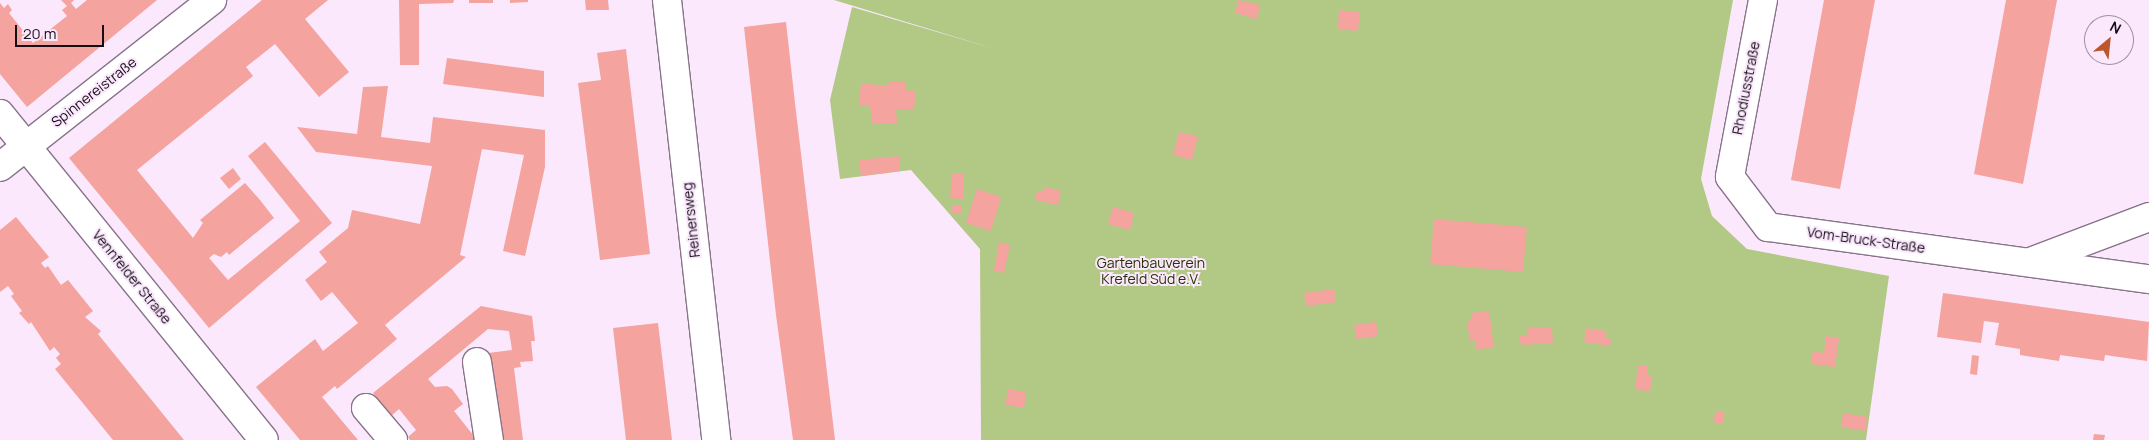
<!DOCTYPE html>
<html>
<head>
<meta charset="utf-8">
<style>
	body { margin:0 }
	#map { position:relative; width:2149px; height:440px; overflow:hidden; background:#fbe8fd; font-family:Manrope,sans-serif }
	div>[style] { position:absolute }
	.green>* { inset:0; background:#b2c885 }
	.building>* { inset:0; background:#f4a39e }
	.roads { filter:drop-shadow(1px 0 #88738a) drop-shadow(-1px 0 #88738a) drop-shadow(0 1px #88738a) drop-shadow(0 -1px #88738a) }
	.minor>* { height:28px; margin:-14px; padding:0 14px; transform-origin:14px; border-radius:14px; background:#fff }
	span { translate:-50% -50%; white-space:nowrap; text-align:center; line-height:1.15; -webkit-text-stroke:4px #fbe8fd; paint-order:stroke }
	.street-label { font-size:14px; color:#150e16 }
	.park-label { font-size:14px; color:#263300 }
	.north { position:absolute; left:2084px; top:15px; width:50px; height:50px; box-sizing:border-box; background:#fbe8fd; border:1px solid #9f91a1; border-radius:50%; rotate:28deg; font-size:14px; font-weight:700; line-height:20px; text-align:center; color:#150e16 }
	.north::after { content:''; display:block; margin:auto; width:18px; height:22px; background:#bd552d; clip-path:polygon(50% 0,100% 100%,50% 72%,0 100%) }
	.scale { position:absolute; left:15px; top:25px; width:89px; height:22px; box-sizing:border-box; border:2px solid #150e16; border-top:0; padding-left:6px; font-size:15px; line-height:18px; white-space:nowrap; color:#150e16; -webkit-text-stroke:4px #fbe8fd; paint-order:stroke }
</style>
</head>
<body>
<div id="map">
	<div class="green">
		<i style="clip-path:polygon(834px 0,1733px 0,1701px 179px,1712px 216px,1747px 249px,1889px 276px,1866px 440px,981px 440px,980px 249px,911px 170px,840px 179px,830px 100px,852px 7px,995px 49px)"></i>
	</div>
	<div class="building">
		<i style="clip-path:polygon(61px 0,74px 0,71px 3px,76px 9px,87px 0,157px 0,27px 107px,0 74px,0 3px,4px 8px,8px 4px,12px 10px,9px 13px,33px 43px,67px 16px,62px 10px,67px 6px)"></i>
		<i style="clip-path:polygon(262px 0,328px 0,305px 19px,349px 72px,319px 97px,275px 44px,246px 67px,253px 76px,137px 170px,193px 238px,203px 223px,200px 220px,245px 183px,260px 200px,274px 218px,229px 255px,227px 252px,221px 257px,214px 254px,209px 258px,228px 280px,300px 221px,248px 156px,265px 142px,332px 223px,209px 328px,69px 158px)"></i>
		<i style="clip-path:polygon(399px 0,454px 0,453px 3px,419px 4px,419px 65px,400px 65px)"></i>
		<i style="clip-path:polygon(469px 0,493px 0,493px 3px,469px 3px)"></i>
		<i style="clip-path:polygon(510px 0,528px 0,528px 2px,510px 3px)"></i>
		<i style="clip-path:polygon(585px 0,608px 0,609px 10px,586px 10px)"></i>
		<i style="clip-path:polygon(1238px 0,1260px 5px,1257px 19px,1235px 13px)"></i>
		<i style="clip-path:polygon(1824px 0,1875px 0,1840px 189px,1791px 180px)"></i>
		<i style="clip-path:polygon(2006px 0,2057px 0,2023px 184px,1974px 174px)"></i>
		<i style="clip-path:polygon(1339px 10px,1360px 12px,1358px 31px,1338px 29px)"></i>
		<i style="clip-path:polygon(786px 22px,795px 103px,835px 440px,793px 440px,776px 315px,744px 27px)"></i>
		<i style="clip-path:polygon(626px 49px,650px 254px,600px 260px,578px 83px,601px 80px,597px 53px)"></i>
		<i style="clip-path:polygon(447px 58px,544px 71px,544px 97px,443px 84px)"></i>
		<i style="clip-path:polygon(889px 81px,906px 82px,905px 90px,916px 91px,914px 110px,896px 109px,897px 123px,872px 123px,870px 106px,859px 105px,861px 83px,888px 86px)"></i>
		<i style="clip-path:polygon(388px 86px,381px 137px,430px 143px,433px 117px,545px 130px,545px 167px,525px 256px,503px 251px,524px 155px,482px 149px,460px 255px,466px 257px,385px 325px,397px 339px,337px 389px,335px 386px,322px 397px,358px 440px,300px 440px,256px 387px,315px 339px,323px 351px,358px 323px,332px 292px,321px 301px,305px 280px,327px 262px,319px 252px,348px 228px,352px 210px,420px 224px,432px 166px,316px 152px,297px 127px,357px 134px,363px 87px)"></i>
		<i style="clip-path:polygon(1179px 132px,1198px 136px,1192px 160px,1173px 155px)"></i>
		<i style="clip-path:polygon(899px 156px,900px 171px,861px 176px,859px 160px)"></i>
		<i style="clip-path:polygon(233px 168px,241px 179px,229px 189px,220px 178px)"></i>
		<i style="clip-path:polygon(952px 173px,964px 173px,963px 199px,950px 198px)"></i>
		<i style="clip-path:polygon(1044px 187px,1061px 191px,1058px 205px,1035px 200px,1037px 191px,1043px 192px)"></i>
		<i style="clip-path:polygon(977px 189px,1001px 197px,991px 231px,966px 223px)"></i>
		<i style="clip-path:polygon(951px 205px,962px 206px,962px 214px,951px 214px)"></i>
		<i style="clip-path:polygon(1113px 207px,1134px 213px,1130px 230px,1108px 224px)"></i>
		<i style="clip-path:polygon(16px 217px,49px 257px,41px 263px,45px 268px,48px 266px,61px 285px,68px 280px,93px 311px,85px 317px,101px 331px,98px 334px,184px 440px,113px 440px,55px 369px,61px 364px,56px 358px,60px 354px,54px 347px,50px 351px,31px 322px,29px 324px,19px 313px,22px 311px,11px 296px,14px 294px,8px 286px,0 292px,0 230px)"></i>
		<i style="clip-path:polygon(1434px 219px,1527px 227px,1523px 272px,1430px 264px)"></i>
		<i style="clip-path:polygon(999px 242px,1010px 245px,1004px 273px,994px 271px)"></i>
		<i style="clip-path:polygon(1334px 289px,1336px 302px,1306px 306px,1304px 293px)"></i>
		<i style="clip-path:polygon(1943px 293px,2149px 322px,2147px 361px,2105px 355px,2104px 361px,2060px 355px,2059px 361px,2020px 355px,2020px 349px,1995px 345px,1999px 323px,1984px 321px,1981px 343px,1937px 337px)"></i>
		<i style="clip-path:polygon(481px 306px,532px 316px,535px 341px,531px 341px,533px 361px,520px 362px,521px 367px,514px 368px,523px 440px,499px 440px,488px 353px,512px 350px,509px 331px,488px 329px,428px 379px,435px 387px,447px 386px,452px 389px,463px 404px,454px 411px,477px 440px,410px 440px,408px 437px,416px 430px,399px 409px,391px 416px,373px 393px)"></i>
		<i style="clip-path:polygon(1489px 311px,1494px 348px,1476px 349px,1475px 340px,1470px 341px,1467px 321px,1472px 320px,1471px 313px)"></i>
		<i style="clip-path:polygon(1376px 322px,1378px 336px,1356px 339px,1354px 325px)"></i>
		<i style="clip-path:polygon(658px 323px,672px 440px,626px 440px,613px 328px)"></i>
		<i style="clip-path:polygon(1552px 327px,1553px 343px,1521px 345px,1519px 335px,1528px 335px,1527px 328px)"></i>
		<i style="clip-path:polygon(1586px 328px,1606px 331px,1605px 338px,1611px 339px,1610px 346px,1584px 342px)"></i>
		<i style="clip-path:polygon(1826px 336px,1839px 338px,1835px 367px,1811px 364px,1813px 351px,1824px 353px)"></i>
		<i style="clip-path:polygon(1972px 355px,1979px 356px,1977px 375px,1970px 374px)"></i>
		<i style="clip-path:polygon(1638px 365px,1648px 366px,1647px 376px,1652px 376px,1650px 391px,1635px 390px)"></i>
		<i style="clip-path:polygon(1008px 389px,1026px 392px,1024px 408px,1005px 405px)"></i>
		<i style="clip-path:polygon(1716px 411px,1725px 413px,1723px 424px,1713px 422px)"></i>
		<i style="clip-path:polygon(1843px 413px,1867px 417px,1866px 431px,1841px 427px)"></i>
		<i style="clip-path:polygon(2094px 434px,2105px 435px,2104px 440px,2093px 440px)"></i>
	</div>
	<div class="roads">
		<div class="minor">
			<i style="left:667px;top:0;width:443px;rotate:83.6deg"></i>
			<i style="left:1763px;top:0;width:180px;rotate:100.6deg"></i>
			<i style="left:1730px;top:177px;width:63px;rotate:52.8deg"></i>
			<i style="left:1768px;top:227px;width:385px;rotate:7.8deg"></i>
			<i style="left:0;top:114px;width:419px;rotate:51deg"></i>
			<i style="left:0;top:167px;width:270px;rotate:-38.2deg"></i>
			<i style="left:2030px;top:262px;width:127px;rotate:-20.7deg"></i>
			<i style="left:477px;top:362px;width:79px;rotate:81.3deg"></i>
			<i style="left:366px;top:408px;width:42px;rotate:49.8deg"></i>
		</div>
	</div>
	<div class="street-label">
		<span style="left:1746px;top:88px;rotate:-79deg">Rhodiusstraße</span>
		<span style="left:94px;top:92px;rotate:-38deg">Spinnereistraße</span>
		<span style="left:691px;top:220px;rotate:-96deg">Reinersweg</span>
		<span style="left:1866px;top:240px;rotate:8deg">Vom-Bruck-Straße</span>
		<span style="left:132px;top:277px;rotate:51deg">Vennfelder Straße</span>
	</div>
	<div class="park-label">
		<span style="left:1151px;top:271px">Gartenbauverein<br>Krefeld Süd e.V.</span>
	</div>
	<div class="north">N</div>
	<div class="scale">20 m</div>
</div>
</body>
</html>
